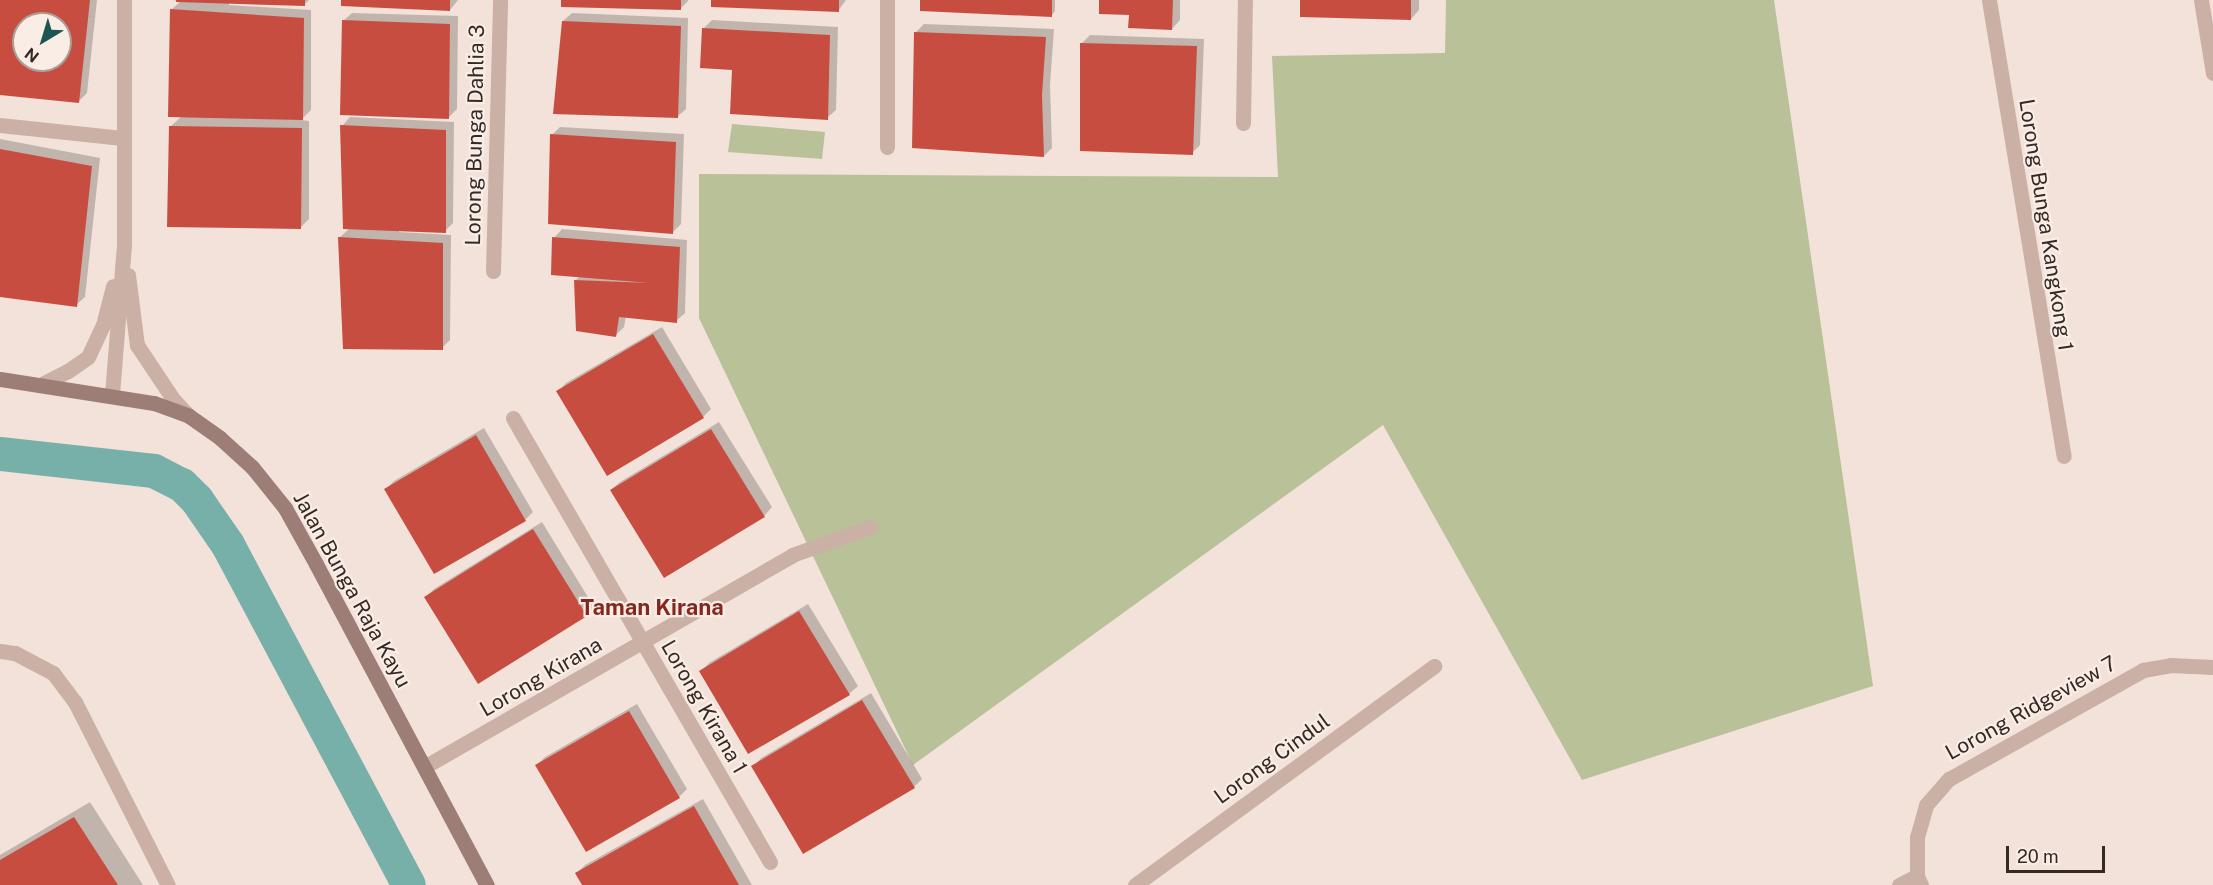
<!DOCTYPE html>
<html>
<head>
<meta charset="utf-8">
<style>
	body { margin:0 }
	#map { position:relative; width:2213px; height:885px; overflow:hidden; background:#f2e2d9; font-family:"Public Sans",sans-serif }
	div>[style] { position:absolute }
	.green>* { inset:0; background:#b9c199 }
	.shadow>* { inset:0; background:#0003 }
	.canal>* { height:34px; margin:-17px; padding:0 17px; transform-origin:17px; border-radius:17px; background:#77afa9 }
	.building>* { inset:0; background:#c84d41 }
	.street>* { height:15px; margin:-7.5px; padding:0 7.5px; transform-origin:7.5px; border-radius:7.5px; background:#cab0a5 }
	.secondary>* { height:15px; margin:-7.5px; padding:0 7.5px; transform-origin:7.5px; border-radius:7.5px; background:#9d7e76 }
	span { translate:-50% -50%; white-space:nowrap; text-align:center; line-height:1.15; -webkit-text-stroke:4.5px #f9ede5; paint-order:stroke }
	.street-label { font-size:21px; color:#352926 }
	.neighbourhood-label { font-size:22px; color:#85271e; font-weight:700 }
	.north { position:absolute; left:12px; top:12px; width:60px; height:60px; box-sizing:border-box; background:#f9ede5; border:2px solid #ab9f99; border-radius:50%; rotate:218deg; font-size:16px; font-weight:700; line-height:24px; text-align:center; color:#352926 }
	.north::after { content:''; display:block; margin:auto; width:21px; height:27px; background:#1b5752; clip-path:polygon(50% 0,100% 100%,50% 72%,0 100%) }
	.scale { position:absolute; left:2006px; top:846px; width:99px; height:27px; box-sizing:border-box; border:3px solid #352926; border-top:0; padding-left:8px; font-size:18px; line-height:21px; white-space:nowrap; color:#352926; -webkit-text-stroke:4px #f9ede5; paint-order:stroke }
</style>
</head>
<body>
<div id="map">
	<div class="green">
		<i style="clip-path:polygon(1446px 0,1774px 0,1873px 686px,1582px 780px,1383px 425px,913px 765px,699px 318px,699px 174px,1278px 177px,1272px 56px,1445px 53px)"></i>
		<i style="clip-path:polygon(732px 124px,825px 132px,822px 159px,728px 152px)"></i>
	</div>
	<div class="shadow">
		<i style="clip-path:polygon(evenodd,0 0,97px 0,87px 93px,79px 101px,0 93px,0 0,24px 24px,60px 24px,60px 60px,24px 60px,24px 24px)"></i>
		<i style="clip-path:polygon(172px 0,309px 0,305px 4px,229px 2px,229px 5px,311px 10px,311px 110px,301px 120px,309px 121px,309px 219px,301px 227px,170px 127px,182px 116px,171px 10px,181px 1px)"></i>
		<i style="clip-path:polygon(342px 0,458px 0,450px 10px)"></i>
		<i style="clip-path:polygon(563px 0,688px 0,688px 1px,680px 9px)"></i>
		<i style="clip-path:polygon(713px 0,846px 0,838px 11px)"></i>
		<i style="clip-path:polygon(921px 0,1055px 0,1055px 11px,1052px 15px)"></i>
		<i style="clip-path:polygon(1101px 0,1180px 0,1180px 20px,1172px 29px)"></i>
		<i style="clip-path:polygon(1302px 0,1419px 0,1419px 10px,1411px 19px)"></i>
		<i style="clip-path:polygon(352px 13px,458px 16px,457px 109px,449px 117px,343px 21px)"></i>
		<i style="clip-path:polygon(572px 13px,688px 18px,686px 109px,677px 117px,563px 21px)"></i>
		<i style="clip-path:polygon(712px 20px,838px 27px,836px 110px,827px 118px,734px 68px,704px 28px)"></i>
		<i style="clip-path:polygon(924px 24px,1054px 29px,1050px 85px,1052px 148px,1044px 156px,916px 32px)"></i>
		<i style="clip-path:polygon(1090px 35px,1204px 39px,1200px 145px,1192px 153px,1081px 44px)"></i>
		<i style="clip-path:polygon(350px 117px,454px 122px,453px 223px,445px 231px,399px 229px,399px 232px,451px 235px,450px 340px,442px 348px,339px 238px,350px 228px,342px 126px)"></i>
		<i style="clip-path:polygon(560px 127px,684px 134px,681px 224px,673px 232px,552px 135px)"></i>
		<i style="clip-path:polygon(0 139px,100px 158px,85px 297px,76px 305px,0 296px)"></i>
		<i style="clip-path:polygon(562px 229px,687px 240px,685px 313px,676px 321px,626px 316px,624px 327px,616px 335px,576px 280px,580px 276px,554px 238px)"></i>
		<i style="clip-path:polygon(662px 327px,711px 409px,703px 417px,558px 392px,566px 383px)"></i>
		<i style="clip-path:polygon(719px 422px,772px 507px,764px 516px,611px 490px,620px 482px)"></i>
		<i style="clip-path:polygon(484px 428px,533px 512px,525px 520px,386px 489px,394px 481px)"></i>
		<i style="clip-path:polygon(542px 522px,594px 607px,586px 615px,426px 597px,434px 589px)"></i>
		<i style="clip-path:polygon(808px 604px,858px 686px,849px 694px,748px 752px,700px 672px,709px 663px)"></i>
		<i style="clip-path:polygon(871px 693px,922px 779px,914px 787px,753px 767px,761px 758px)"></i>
		<i style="clip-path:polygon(637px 704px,687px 789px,679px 797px,537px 765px,545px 757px)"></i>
		<i style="clip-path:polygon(703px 799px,752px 885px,583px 885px,577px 873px,585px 865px)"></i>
		<i style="clip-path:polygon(90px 802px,143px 885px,0 885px,0 855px)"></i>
	</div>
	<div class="canal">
		<i style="left:0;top:454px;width:155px;rotate:6.3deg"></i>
		<i style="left:154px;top:471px;width:31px;rotate:27deg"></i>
		<i style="left:182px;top:485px;width:21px;rotate:45deg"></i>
		<i style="left:197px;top:500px;width:55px;rotate:55.4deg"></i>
		<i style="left:228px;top:545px;width:385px;rotate:62deg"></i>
	</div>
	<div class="building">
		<i style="clip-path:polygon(evenodd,0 0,90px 0,79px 103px,0 95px,0 0,24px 24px,60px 24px,60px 60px,24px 60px,24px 24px)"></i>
		<i style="clip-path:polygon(176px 0,305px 0,305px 6px,176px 2px)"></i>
		<i style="clip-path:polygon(341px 0,450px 0,450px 11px,341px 6px)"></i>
		<i style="clip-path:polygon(561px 0,681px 0,681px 10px,561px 7px)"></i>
		<i style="clip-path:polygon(711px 0,839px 0,839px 12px,711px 7px)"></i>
		<i style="clip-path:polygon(920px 0,1052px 0,1052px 17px,920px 11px)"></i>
		<i style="clip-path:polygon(1099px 0,1173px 0,1172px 30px,1128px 28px,1129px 15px,1099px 14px)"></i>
		<i style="clip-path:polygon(1300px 0,1411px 0,1411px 20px,1300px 17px)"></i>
		<i style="clip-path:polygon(170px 9px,304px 18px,303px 120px,168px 117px)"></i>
		<i style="clip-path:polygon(342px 20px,450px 24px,449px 119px,340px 115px)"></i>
		<i style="clip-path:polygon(562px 21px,681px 26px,678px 118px,553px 114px)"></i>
		<i style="clip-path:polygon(702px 28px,830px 35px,828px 120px,730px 114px,732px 70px,700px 68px)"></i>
		<i style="clip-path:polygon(914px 32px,1046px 37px,1042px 95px,1044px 157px,912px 148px)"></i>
		<i style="clip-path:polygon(1080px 43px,1197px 46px,1193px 155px,1080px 151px)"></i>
		<i style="clip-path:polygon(340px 125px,446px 130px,446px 233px,343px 229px)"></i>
		<i style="clip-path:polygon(169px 126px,302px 128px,301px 229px,167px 227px)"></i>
		<i style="clip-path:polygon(550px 134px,676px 142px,673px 234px,548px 224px)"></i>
		<i style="clip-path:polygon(0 149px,92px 166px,77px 307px,0 297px)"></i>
		<i style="clip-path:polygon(338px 237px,443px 243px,443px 350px,343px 349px)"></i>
		<i style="clip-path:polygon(552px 237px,680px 247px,677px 323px,619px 317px,616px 337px,576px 331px,574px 280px,650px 283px,551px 275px)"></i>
		<i style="clip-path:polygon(653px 334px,704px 418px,607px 476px,556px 391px)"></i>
		<i style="clip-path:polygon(711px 429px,765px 517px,664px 578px,610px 490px)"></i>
		<i style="clip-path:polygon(476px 435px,526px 521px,434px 574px,384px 489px)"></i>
		<i style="clip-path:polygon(533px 529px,587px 616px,478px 684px,424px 597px)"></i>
		<i style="clip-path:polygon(799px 611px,850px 695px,748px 754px,699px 671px)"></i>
		<i style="clip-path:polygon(862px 700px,915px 788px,803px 854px,751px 766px)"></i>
		<i style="clip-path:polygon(629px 711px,680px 798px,586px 852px,535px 765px)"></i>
		<i style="clip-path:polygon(694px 806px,739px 885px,582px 885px,575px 873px)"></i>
		<i style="clip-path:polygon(74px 817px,118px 885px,0 885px,0 860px)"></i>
	</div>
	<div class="street">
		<i style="left:887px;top:0;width:147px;rotate:90deg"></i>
		<i style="left:1989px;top:0;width:462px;rotate:80.7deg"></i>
		<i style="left:2201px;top:0;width:74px;rotate:80.7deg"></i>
		<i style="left:1243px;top:123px;width:123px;rotate:-89.1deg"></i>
		<i style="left:0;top:125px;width:123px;rotate:6.1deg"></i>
		<i style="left:493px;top:271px;width:271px;rotate:-88.5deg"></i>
		<i style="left:128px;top:275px;width:71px;rotate:82.7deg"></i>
		<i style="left:137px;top:345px;width:65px;rotate:56.3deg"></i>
		<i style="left:173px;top:399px;width:23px;rotate:47deg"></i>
		<i style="left:44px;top:383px;width:27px;rotate:-27deg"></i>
		<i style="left:68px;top:371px;width:24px;rotate:-35deg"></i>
		<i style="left:88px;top:357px;width:35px;rotate:-65deg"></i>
		<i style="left:103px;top:325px;width:40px;rotate:-75.6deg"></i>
		<i style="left:112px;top:394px;width:149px;rotate:-85.4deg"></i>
		<i style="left:124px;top:245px;width:245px;rotate:-90deg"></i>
		<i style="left:513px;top:418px;width:513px;rotate:59.94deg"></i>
		<i style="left:0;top:651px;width:15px;rotate:8deg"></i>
		<i style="left:15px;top:653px;width:43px;rotate:27.8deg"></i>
		<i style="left:53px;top:673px;width:36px;rotate:53deg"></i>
		<i style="left:75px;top:702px;width:205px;rotate:63.1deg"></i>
		<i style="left:424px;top:767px;width:425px;rotate:-29.9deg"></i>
		<i style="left:792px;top:555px;width:83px;rotate:-19.7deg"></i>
		<i style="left:1135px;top:885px;width:371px;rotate:-36.2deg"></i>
		<i style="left:1899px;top:885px;width:20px;rotate:-27deg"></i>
		<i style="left:1921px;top:885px;width:10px;rotate:-114deg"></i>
		<i style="left:1917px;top:876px;width:39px;rotate:-90deg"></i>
		<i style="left:1917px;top:837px;width:33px;rotate:-74deg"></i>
		<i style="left:1926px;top:805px;width:35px;rotate:-49deg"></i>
		<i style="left:1949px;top:779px;width:223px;rotate:-29.3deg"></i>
		<i style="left:2143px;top:670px;width:27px;rotate:-10deg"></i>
		<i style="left:2170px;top:665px;width:43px;rotate:2.7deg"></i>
	</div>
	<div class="secondary">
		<i style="left:0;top:379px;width:156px;rotate:8.9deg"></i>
		<i style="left:154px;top:403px;width:37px;rotate:20deg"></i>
		<i style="left:189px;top:416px;width:38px;rotate:35deg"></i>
		<i style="left:220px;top:438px;width:43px;rotate:42.2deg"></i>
		<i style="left:252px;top:467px;width:53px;rotate:51.2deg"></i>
		<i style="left:285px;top:508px;width:64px;rotate:61deg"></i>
		<i style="left:316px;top:564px;width:364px;rotate:62deg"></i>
	</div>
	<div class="street-label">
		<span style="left:475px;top:135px;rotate:-89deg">Lorong Bunga Dahlia 3</span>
		<span style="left:2046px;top:225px;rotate:81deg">Lorong Bunga Kangkong 1</span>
		<span style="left:352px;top:590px;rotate:61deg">Jalan Bunga Raja Kayu</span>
		<span style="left:541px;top:677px;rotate:-30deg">Lorong Kirana</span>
		<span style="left:704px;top:707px;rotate:60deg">Lorong Kirana 1</span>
		<span style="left:2031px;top:708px;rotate:-29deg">Lorong Ridgeview 7</span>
		<span style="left:1272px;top:759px;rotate:-36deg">Lorong Cindul</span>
	</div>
	<div class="neighbourhood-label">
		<span style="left:652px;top:608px">Taman Kirana</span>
	</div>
	<div class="north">N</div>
	<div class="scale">20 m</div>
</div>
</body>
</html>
